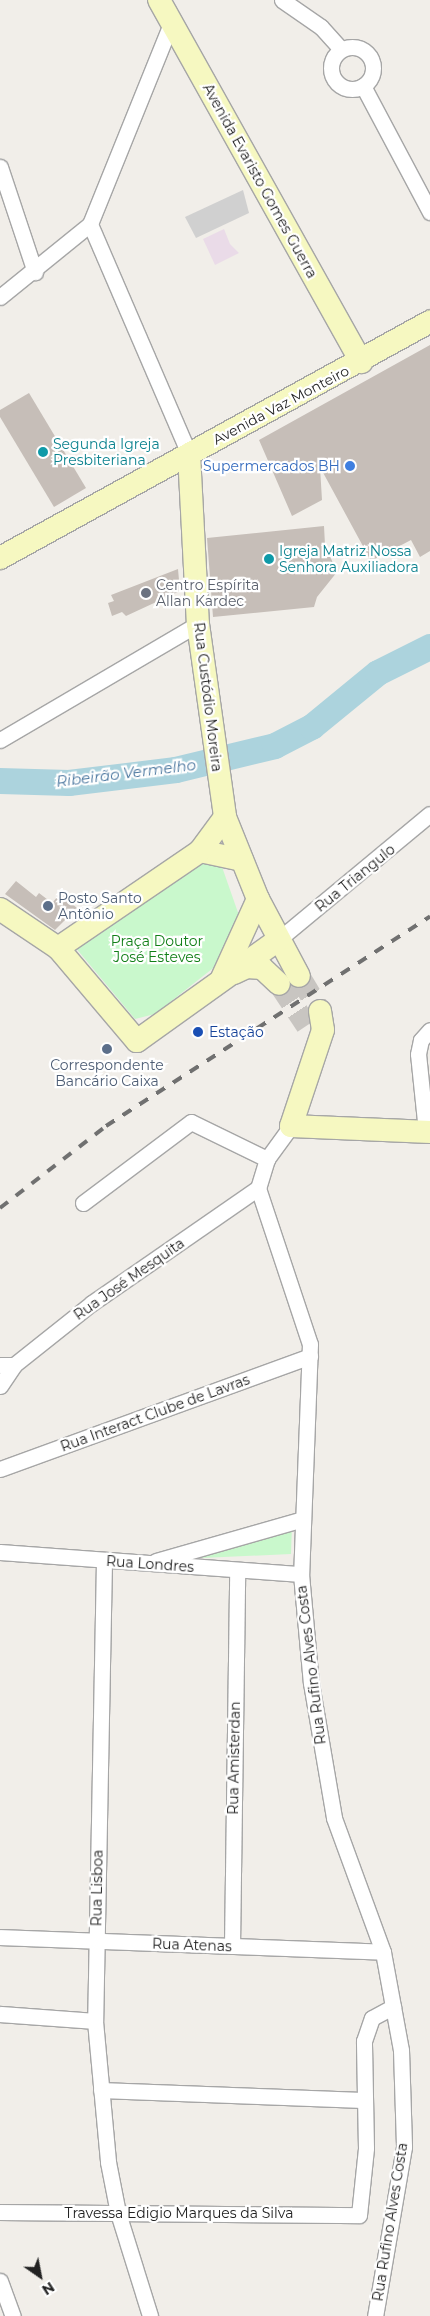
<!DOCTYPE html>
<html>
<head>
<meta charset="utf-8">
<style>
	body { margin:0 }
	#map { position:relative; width:430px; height:2316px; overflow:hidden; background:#f1eee9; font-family:Montserrat,sans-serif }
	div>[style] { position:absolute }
	.industrial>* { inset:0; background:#eadbe8 }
	.religious>* { inset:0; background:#d0d0d0 }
	.park>* { inset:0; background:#c9f8cc }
	.stream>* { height:4.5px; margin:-2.25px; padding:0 2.25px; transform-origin:2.25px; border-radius:2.25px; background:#acd3dd }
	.river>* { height:26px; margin:-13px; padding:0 13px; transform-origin:13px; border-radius:13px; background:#acd3dd }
	.building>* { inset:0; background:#c6beb8 }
	.secondary-tunnel>* { height:22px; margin-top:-11px; transform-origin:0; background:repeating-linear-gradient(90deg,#c8c5c1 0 22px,transparent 0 33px) }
	.roads { filter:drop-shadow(1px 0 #a6a6a6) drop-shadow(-1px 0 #a6a6a6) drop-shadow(0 1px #a6a6a6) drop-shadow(0 -1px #a6a6a6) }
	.street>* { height:15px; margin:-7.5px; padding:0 7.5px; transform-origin:7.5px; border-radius:7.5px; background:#fff }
	.street>.ring { margin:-7.5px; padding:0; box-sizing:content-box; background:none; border:15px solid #fff; border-radius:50% }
	.secondary>* { height:22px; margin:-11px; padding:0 11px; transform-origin:11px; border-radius:11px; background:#f6f8c1 }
	.rail>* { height:4px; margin-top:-2px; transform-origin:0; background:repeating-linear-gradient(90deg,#707070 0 10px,transparent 0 20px) }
	.dots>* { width:14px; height:14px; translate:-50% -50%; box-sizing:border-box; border:2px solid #fff; border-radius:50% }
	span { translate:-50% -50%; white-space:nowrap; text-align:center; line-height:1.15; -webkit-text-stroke:4.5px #fff; paint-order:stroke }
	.street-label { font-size:14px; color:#222 }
	.culture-label { font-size:14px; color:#0d838f }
	.left { translate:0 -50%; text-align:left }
	.shop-label { font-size:14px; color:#366cbe }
	.right { translate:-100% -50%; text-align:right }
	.worship-label { font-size:14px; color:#5b616d }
	.service-label { font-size:14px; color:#4e5e75 }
	.park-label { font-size:14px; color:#117f17 }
	.transit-label { font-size:14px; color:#164399 }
	.water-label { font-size:15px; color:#4b779f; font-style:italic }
	.north { position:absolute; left:15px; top:2251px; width:50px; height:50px; -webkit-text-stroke:4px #fff; paint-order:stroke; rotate:147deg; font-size:14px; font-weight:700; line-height:20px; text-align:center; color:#222 }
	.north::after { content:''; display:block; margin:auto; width:18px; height:22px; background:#222; clip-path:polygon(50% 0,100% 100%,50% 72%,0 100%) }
</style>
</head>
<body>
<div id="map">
	<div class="industrial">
		<i style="clip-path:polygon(224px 229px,230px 244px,239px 253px,215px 265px,203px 239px)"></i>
	</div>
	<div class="religious">
		<i style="clip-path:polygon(243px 190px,249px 213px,196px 238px,185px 217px)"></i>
	</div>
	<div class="park">
		<i style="clip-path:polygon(194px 860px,221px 864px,242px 924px,231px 954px,155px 1014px,135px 1019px,75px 947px)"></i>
		<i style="clip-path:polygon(292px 1524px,291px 1554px,180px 1559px)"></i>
	</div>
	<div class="stream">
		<i style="left:0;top:778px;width:4px;rotate:63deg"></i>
	</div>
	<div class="river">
		<i style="left:0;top:781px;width:69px;rotate:1.7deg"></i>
		<i style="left:69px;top:783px;width:108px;rotate:-6.9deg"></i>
		<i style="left:176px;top:770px;width:102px;rotate:-13.6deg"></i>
		<i style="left:275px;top:746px;width:42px;rotate:-27.2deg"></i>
		<i style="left:312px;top:727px;width:85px;rotate:-39.3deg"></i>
		<i style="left:378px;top:673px;width:58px;rotate:-26.6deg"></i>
	</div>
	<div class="building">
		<i style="clip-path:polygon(430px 345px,430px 551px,420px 557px,411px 540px,371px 561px,320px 467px,322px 500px,292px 516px,259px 440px)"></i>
		<i style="clip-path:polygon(29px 393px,86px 488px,54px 507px,0 417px,0 410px)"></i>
		<i style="clip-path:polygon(324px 526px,325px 545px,337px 572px,317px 597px,314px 607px,213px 617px,207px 538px)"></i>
		<i style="clip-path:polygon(178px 569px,180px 591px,126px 616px,122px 612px,112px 616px,108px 603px,114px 601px,111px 595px)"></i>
		<i style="clip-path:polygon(16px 881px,36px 897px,39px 893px,52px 903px,60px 894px,77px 908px,55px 930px,5px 894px)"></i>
	</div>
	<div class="secondary-tunnel">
		<i style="left:299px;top:976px;width:41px;rotate:59deg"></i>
		<i style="left:279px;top:984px;width:50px;rotate:56.3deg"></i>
	</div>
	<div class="roads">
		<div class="street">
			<i style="left:282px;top:0;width:47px;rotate:34.7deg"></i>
			<i style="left:321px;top:27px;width:30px;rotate:48deg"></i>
			<i class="ring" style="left:331px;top:47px;width:27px;height:27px"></i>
			<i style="left:363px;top:86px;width:143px;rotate:62deg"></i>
			<i style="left:0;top:167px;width:111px;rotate:71.6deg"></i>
			<i style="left:90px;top:224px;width:250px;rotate:66.7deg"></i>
			<i style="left:0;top:297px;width:116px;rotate:-39deg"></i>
			<i style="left:90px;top:224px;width:219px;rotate:-68deg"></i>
			<i style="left:0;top:740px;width:229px;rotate:-30.4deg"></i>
			<i style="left:278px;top:940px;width:197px;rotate:-39.7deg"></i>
			<i style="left:291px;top:1126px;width:41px;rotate:126deg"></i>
			<i style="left:267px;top:1159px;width:30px;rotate:107deg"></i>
			<i style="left:258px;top:1188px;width:164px;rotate:71.6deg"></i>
			<i style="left:310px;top:1344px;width:230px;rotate:92.2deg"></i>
			<i style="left:301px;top:1574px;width:109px;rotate:84.8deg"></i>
			<i style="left:311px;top:1683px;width:137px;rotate:80.3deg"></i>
			<i style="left:334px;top:1818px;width:143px;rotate:69.9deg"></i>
			<i style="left:383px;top:1952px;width:100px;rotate:79.6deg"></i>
			<i style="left:401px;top:2050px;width:97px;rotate:88.2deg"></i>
			<i style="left:404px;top:2147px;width:171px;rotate:99.7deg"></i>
			<i style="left:426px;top:1131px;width:77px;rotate:-95.9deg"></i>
			<i style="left:418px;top:1054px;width:14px;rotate:-78deg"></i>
			<i style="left:421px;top:1040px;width:13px;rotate:-48deg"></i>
			<i style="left:83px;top:1203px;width:135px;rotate:-36.9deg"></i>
			<i style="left:191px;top:1122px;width:85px;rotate:26deg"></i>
			<i style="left:0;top:1365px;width:14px"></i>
			<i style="left:14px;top:1365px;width:100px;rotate:-38.5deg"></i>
			<i style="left:92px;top:1303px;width:202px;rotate:-34.7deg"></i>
			<i style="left:0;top:1386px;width:25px;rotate:-56deg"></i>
			<i style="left:0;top:1469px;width:330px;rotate:-20deg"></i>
			<i style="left:0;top:1552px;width:302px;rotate:4.2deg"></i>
			<i style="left:104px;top:1561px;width:460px;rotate:91.1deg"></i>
			<i style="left:95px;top:2021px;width:142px;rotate:84.7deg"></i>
			<i style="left:108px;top:2162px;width:52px;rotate:78.9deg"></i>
			<i style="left:118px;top:2213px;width:108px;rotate:72.7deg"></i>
			<i style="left:156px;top:1561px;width:153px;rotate:-15.9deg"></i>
			<i style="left:0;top:1937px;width:383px;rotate:2.2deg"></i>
			<i style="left:232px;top:1946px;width:375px;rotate:-89.2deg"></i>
			<i style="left:0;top:2014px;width:95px;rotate:4.2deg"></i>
			<i style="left:101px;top:2090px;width:261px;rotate:2.2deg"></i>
			<i style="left:0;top:2212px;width:359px;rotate:0.5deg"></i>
			<i style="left:359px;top:2215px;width:67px;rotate:-84deg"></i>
			<i style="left:366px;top:2148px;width:107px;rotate:-91.1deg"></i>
			<i style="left:364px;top:2041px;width:24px;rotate:-71deg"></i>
			<i style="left:372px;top:2018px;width:24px;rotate:-28deg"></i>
			<i style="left:0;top:2281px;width:37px;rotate:70deg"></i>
		</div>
		<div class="secondary">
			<i style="left:159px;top:0;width:415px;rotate:60.8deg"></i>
			<i style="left:189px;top:454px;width:170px;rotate:87deg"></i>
			<i style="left:198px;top:624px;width:195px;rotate:82deg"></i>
			<i style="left:225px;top:817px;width:88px;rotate:68.1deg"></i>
			<i style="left:258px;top:899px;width:87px;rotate:62deg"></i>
			<i style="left:0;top:558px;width:491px;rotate:-28.8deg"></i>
			<i style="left:200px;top:851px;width:43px;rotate:12.1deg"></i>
			<i style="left:0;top:909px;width:70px;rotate:33.9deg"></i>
			<i style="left:58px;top:948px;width:122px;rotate:49.7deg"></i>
			<i style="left:137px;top:1041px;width:173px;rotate:-35.6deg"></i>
			<i style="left:58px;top:948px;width:172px;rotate:-34.3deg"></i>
			<i style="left:200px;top:851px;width:42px;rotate:-53.7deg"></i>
			<i style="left:234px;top:973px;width:14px;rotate:-25deg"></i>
			<i style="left:247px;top:967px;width:15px;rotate:4deg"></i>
			<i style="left:262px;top:968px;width:23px;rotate:43deg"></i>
			<i style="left:222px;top:978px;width:87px;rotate:-65.5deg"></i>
			<i style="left:320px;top:1011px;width:19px;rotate:81deg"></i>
			<i style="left:323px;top:1030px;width:101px;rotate:108.4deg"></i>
			<i style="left:291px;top:1126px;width:139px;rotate:2.5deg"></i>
		</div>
	</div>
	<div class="rail">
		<i style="left:0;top:1208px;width:134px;rotate:-37.7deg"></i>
		<i style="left:106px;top:1126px;width:386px;rotate:-32.9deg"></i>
	</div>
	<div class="dots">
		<i style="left:43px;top:452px;background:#0f9aa8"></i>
		<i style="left:350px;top:466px;background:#3f7fe0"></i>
		<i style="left:269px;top:559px;background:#0f9aa8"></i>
		<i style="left:146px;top:593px;background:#6b7280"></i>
		<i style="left:48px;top:906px;background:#5c6f8a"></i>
		<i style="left:198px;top:1032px;background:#1a4fb4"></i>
		<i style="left:107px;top:1049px;background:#5c6f8a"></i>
	</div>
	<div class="street-label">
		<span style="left:260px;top:181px;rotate:61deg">Avenida Evaristo Gomes Guerra</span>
		<span style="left:281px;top:405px;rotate:-28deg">Avenida Vaz Monteiro</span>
		<span style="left:208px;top:697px;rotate:83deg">Rua Custódio Moreira</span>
		<span style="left:355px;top:878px;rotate:-39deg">Rua Triangulo</span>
		<span style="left:129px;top:1279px;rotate:-35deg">Rua José Mesquita</span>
		<span style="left:155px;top:1413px;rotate:-20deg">Rua Interact Clube de Lavras</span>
		<span style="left:150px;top:1564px;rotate:4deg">Rua Londres</span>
		<span style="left:311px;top:1665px;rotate:-97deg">Rua Rufino Alves Costa</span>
		<span style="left:234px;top:1758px;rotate:-89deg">Rua Amisterdan</span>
		<span style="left:97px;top:1888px;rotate:-89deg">Rua Lisboa</span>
		<span style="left:192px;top:1945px;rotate:2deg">Rua Atenas</span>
		<span style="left:179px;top:2213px">Travessa Edigio Marques da Silva</span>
		<span style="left:390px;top:2222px;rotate:-81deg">Rua Rufino Alves Costa</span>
	</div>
	<div class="culture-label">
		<span class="left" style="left:53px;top:452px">Segunda Igreja<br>Presbiteriana</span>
		<span class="left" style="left:279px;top:559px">Igreja Matriz Nossa<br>Senhora Auxiliadora</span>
	</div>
	<div class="shop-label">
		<span class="right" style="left:340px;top:466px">Supermercados BH</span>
	</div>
	<div class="worship-label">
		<span class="left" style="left:156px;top:593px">Centro Espírita<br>Allan Kardec</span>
	</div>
	<div class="service-label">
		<span class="left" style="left:58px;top:906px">Posto Santo<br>Antônio</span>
		<span style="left:107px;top:1073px">Correspondente<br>Bancário Caixa</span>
	</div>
	<div class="park-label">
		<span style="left:157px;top:949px">Praça Doutor<br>José Esteves</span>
	</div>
	<div class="transit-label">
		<span class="left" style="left:209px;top:1032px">Estação</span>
	</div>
	<div class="water-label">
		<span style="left:126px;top:773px;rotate:-7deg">Ribeirão Vermelho</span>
	</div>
	<div class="north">N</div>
</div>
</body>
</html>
